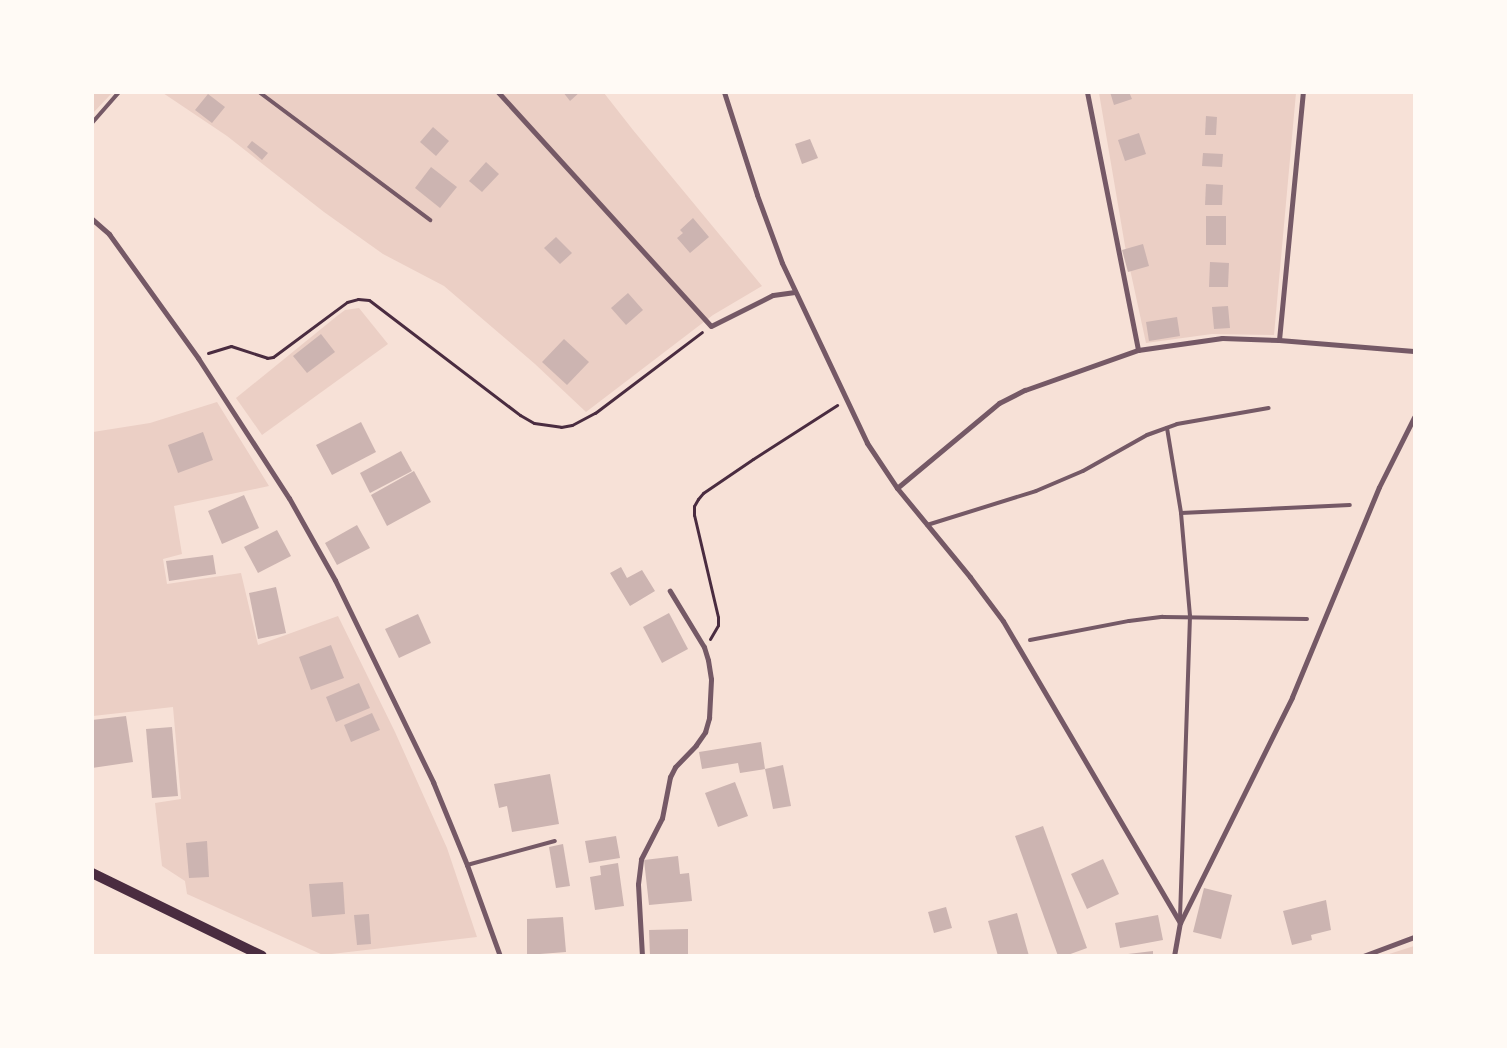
<!DOCTYPE html>
<html>
<head>
<meta charset="utf-8">
<style>
	body { margin:0 }
	#map { position:relative; width:1507px; height:1048px; overflow:hidden; background:#f7e1d7; font-family:"Fira Sans Condensed",sans-serif }
	div>[style] { position:absolute }
	.green>* { inset:0; background:#ebcfc5 }
	.building>* { inset:0; background:#ccb4b1 }
	.path>* { height:3px; margin:-1.5px; padding:0 1.5px; transform-origin:1.5px; border-radius:1.5px; background:#4a2c40 }
	.service>* { height:4px; margin:-2px; padding:0 2px; transform-origin:2px; border-radius:2px; background:#755966 }
	.minor>* { height:5px; margin:-2.5px; padding:0 2.5px; transform-origin:2.5px; border-radius:2.5px; background:#755966 }
	.secondary>* { height:10px; margin:-5px; padding:0 5px; transform-origin:5px; border-radius:5px; background:#4a2c40 }
	span { translate:-50% -50%; white-space:nowrap; text-align:center; line-height:1.15; -webkit-text-stroke:5px #fffaf5; paint-order:stroke }
	.frame { position:absolute; inset:0; border:94px solid #fffaf5; pointer-events:none }
</style>
</head>
<body>
<div id="map">
	<div class="green">
		<i style="clip-path:polygon(93px 92px,112px 93px,93px 113px,92px 93px)"></i>
		<i style="clip-path:polygon(163px 93px,604px 93px,633px 130px,762px 286px,713px 315px,586px 412px,535px 364px,444px 286px,383px 254px,324px 212px,227px 136px)"></i>
		<i style="clip-path:polygon(1099px 93px,1296px 93px,1274px 335px,1212px 334px,1146px 343px,1125px 246px)"></i>
		<i style="clip-path:polygon(359px 308px,388px 344px,262px 435px,236px 398px,337px 316px,345px 310px)"></i>
		<i style="clip-path:polygon(217px 402px,269px 486px,174px 506px,182px 554px,163px 559px,167px 584px,241px 573px,258px 645px,338px 616px,395px 732px,447px 848px,477px 937px,323px 955px,187px 894px,185px 881px,162px 866px,155px 803px,181px 799px,173px 707px,93px 716px,93px 432px,150px 423px)"></i>
		<i style="clip-path:polygon(1414px 946px,1414px 955px,1386px 955px)"></i>
	</div>
	<div class="building">
		<i style="clip-path:polygon(563px 92px,580px 92px,570px 101px)"></i>
		<i style="clip-path:polygon(1110px 92px,1129px 92px,1132px 99px,1114px 105px)"></i>
		<i style="clip-path:polygon(208px 94px,225px 107px,212px 123px,195px 110px)"></i>
		<i style="clip-path:polygon(1206px 116px,1217px 117px,1216px 135px,1205px 135px)"></i>
		<i style="clip-path:polygon(433px 127px,449px 141px,436px 156px,420px 142px)"></i>
		<i style="clip-path:polygon(1139px 133px,1146px 154px,1125px 161px,1118px 140px)"></i>
		<i style="clip-path:polygon(810px 139px,818px 158px,802px 164px,795px 144px)"></i>
		<i style="clip-path:polygon(252px 141px,268px 153px,262px 160px,247px 147px)"></i>
		<i style="clip-path:polygon(1203px 153px,1223px 154px,1222px 167px,1202px 166px)"></i>
		<i style="clip-path:polygon(486px 162px,499px 174px,482px 192px,469px 181px)"></i>
		<i style="clip-path:polygon(431px 167px,457px 187px,440px 208px,415px 188px)"></i>
		<i style="clip-path:polygon(1206px 184px,1223px 185px,1222px 205px,1205px 205px)"></i>
		<i style="clip-path:polygon(1206px 216px,1226px 216px,1226px 245px,1206px 245px)"></i>
		<i style="clip-path:polygon(693px 218px,709px 237px,690px 253px,677px 238px,683px 233px,680px 230px)"></i>
		<i style="clip-path:polygon(556px 237px,572px 253px,560px 264px,544px 248px)"></i>
		<i style="clip-path:polygon(1143px 244px,1149px 266px,1128px 272px,1122px 250px)"></i>
		<i style="clip-path:polygon(1210px 262px,1229px 263px,1228px 287px,1209px 287px)"></i>
		<i style="clip-path:polygon(628px 293px,643px 310px,626px 325px,611px 308px)"></i>
		<i style="clip-path:polygon(1228px 306px,1230px 328px,1214px 329px,1212px 307px)"></i>
		<i style="clip-path:polygon(1177px 317px,1180px 336px,1149px 341px,1146px 322px)"></i>
		<i style="clip-path:polygon(321px 334px,335px 352px,307px 373px,293px 356px)"></i>
		<i style="clip-path:polygon(564px 339px,589px 362px,567px 385px,542px 362px)"></i>
		<i style="clip-path:polygon(361px 422px,376px 452px,332px 475px,316px 445px)"></i>
		<i style="clip-path:polygon(203px 432px,213px 460px,178px 473px,168px 445px)"></i>
		<i style="clip-path:polygon(401px 451px,412px 471px,370px 493px,360px 473px)"></i>
		<i style="clip-path:polygon(414px 471px,431px 502px,387px 526px,371px 495px)"></i>
		<i style="clip-path:polygon(244px 495px,259px 528px,222px 544px,208px 511px)"></i>
		<i style="clip-path:polygon(357px 525px,370px 548px,337px 565px,325px 543px)"></i>
		<i style="clip-path:polygon(277px 530px,291px 556px,258px 573px,244px 547px)"></i>
		<i style="clip-path:polygon(213px 555px,216px 574px,169px 581px,166px 561px)"></i>
		<i style="clip-path:polygon(621px 567px,627px 578px,642px 570px,655px 591px,630px 606px,610px 573px)"></i>
		<i style="clip-path:polygon(276px 587px,286px 633px,258px 639px,249px 593px)"></i>
		<i style="clip-path:polygon(669px 613px,688px 649px,662px 663px,643px 627px)"></i>
		<i style="clip-path:polygon(418px 614px,431px 643px,399px 658px,385px 629px)"></i>
		<i style="clip-path:polygon(331px 645px,344px 678px,311px 690px,299px 657px)"></i>
		<i style="clip-path:polygon(359px 683px,370px 708px,336px 722px,326px 697px)"></i>
		<i style="clip-path:polygon(372px 713px,380px 730px,351px 742px,344px 725px)"></i>
		<i style="clip-path:polygon(126px 716px,133px 762px,92px 768px,92px 720px)"></i>
		<i style="clip-path:polygon(172px 727px,178px 796px,152px 798px,146px 729px)"></i>
		<i style="clip-path:polygon(761px 742px,765px 769px,740px 773px,738px 763px,702px 769px,699px 752px)"></i>
		<i style="clip-path:polygon(783px 765px,791px 806px,773px 809px,765px 769px)"></i>
		<i style="clip-path:polygon(550px 774px,559px 824px,512px 832px,507px 806px,499px 808px,494px 784px)"></i>
		<i style="clip-path:polygon(735px 782px,748px 816px,718px 827px,705px 793px)"></i>
		<i style="clip-path:polygon(1043px 826px,1087px 948px,1065px 956px,1058px 956px,1015px 836px)"></i>
		<i style="clip-path:polygon(616px 836px,620px 858px,589px 863px,585px 841px)"></i>
		<i style="clip-path:polygon(207px 841px,209px 877px,189px 878px,186px 843px)"></i>
		<i style="clip-path:polygon(563px 844px,570px 886px,556px 888px,549px 847px)"></i>
		<i style="clip-path:polygon(678px 856px,680px 874px,689px 873px,692px 901px,649px 905px,644px 860px)"></i>
		<i style="clip-path:polygon(1103px 859px,1119px 894px,1087px 909px,1071px 874px)"></i>
		<i style="clip-path:polygon(618px 863px,624px 906px,595px 910px,590px 877px,601px 875px,600px 866px)"></i>
		<i style="clip-path:polygon(343px 882px,345px 914px,312px 917px,309px 884px)"></i>
		<i style="clip-path:polygon(1204px 888px,1232px 895px,1221px 939px,1193px 932px)"></i>
		<i style="clip-path:polygon(1326px 900px,1331px 930px,1311px 935px,1312px 940px,1292px 945px,1283px 911px)"></i>
		<i style="clip-path:polygon(946px 907px,952px 928px,934px 933px,928px 912px)"></i>
		<i style="clip-path:polygon(1017px 913px,1029px 956px,998px 956px,988px 921px)"></i>
		<i style="clip-path:polygon(369px 914px,371px 944px,357px 945px,354px 915px)"></i>
		<i style="clip-path:polygon(1158px 915px,1163px 940px,1120px 948px,1115px 923px)"></i>
		<i style="clip-path:polygon(563px 917px,566px 952px,527px 955px,527px 919px)"></i>
		<i style="clip-path:polygon(688px 929px,688px 956px,650px 956px,649px 930px)"></i>
		<i style="clip-path:polygon(1153px 951px,1153px 956px,1128px 956px,1128px 954px)"></i>
	</div>
	<div class="path">
		<i style="left:208px;top:353px;width:24px;rotate:-17deg"></i>
		<i style="left:231px;top:346px;width:38px;rotate:18deg"></i>
		<i style="left:267px;top:358px;width:6px;rotate:-9deg"></i>
		<i style="left:273px;top:357px;width:92px;rotate:-36.6deg"></i>
		<i style="left:347px;top:302px;width:11px;rotate:-15deg"></i>
		<i style="left:358px;top:299px;width:11px;rotate:5deg"></i>
		<i style="left:369px;top:300px;width:190px;rotate:37.3deg"></i>
		<i style="left:520px;top:415px;width:16px;rotate:30deg"></i>
		<i style="left:534px;top:423px;width:27px;rotate:8deg"></i>
		<i style="left:561px;top:427px;width:11px;rotate:-10deg"></i>
		<i style="left:572px;top:425px;width:26px;rotate:-28deg"></i>
		<i style="left:595px;top:413px;width:134px;rotate:-37.1deg"></i>
		<i style="left:710px;top:639px;width:16px;rotate:-60deg"></i>
		<i style="left:718px;top:625px;width:8px;rotate:-90deg"></i>
		<i style="left:718px;top:617px;width:105px;rotate:-103.2deg"></i>
		<i style="left:694px;top:515px;width:9px;rotate:-90deg"></i>
		<i style="left:694px;top:506px;width:8px;rotate:-60deg"></i>
		<i style="left:698px;top:499px;width:8px;rotate:-50deg"></i>
		<i style="left:703px;top:493px;width:60px;rotate:-34.2deg"></i>
		<i style="left:753px;top:459px;width:100px;rotate:-32.7deg"></i>
	</div>
	<div class="service">
		<i style="left:259px;top:92px;width:214px;rotate:36.8deg"></i>
		<i style="left:92px;top:123px;width:41px;rotate:-48.9deg"></i>
		<i style="left:1167px;top:428px;width:86px;rotate:80.6deg"></i>
		<i style="left:1181px;top:513px;width:103px;rotate:85deg"></i>
		<i style="left:1190px;top:616px;width:305px;rotate:91.9deg"></i>
		<i style="left:1181px;top:513px;width:169px;rotate:-2.7deg"></i>
		<i style="left:927px;top:525px;width:114px;rotate:-17.3deg"></i>
		<i style="left:1036px;top:491px;width:51px;rotate:-23.1deg"></i>
		<i style="left:1083px;top:471px;width:73px;rotate:-29.4deg"></i>
		<i style="left:1147px;top:435px;width:32px;rotate:-20deg"></i>
		<i style="left:1177px;top:424px;width:93px;rotate:-9.9deg"></i>
		<i style="left:1030px;top:640px;width:101px;rotate:-10.9deg"></i>
		<i style="left:1129px;top:621px;width:34px;rotate:-7deg"></i>
		<i style="left:1163px;top:617px;width:144px;rotate:0.8deg"></i>
		<i style="left:467px;top:865px;width:91px;rotate:-15.3deg"></i>
	</div>
	<div class="minor">
		<i style="left:498px;top:92px;width:316px;rotate:47.7deg"></i>
		<i style="left:711px;top:326px;width:69px;rotate:-26.6deg"></i>
		<i style="left:773px;top:295px;width:22px;rotate:-8deg"></i>
		<i style="left:724px;top:92px;width:108px;rotate:72.2deg"></i>
		<i style="left:757px;top:195px;width:72px;rotate:69.8deg"></i>
		<i style="left:782px;top:263px;width:199px;rotate:64.7deg"></i>
		<i style="left:867px;top:443px;width:54px;rotate:56.3deg"></i>
		<i style="left:897px;top:488px;width:115px;rotate:50.6deg"></i>
		<i style="left:970px;top:577px;width:55px;rotate:53.1deg"></i>
		<i style="left:1003px;top:621px;width:350px;rotate:59.6deg"></i>
		<i style="left:1087px;top:92px;width:263px;rotate:78.8deg"></i>
		<i style="left:92px;top:219px;width:23px;rotate:41deg"></i>
		<i style="left:109px;top:234px;width:153px;rotate:54.3deg"></i>
		<i style="left:198px;top:358px;width:167px;rotate:57deg"></i>
		<i style="left:289px;top:498px;width:94px;rotate:60.7deg"></i>
		<i style="left:335px;top:580px;width:225px;rotate:64.1deg"></i>
		<i style="left:433px;top:782px;width:90px;rotate:67.7deg"></i>
		<i style="left:467px;top:865px;width:97px;rotate:70.1deg"></i>
		<i style="left:1279px;top:340px;width:249px;rotate:-84.5deg"></i>
		<i style="left:897px;top:488px;width:133px;rotate:-39.8deg"></i>
		<i style="left:999px;top:403px;width:29px;rotate:-27deg"></i>
		<i style="left:1025px;top:390px;width:120px;rotate:-19.5deg"></i>
		<i style="left:1138px;top:350px;width:85px;rotate:-8.1deg"></i>
		<i style="left:1222px;top:338px;width:57px;rotate:2deg"></i>
		<i style="left:1279px;top:340px;width:135px;rotate:4.7deg"></i>
		<i style="left:642px;top:956px;width:72px;rotate:-93.2deg"></i>
		<i style="left:638px;top:884px;width:25px;rotate:-83deg"></i>
		<i style="left:641px;top:859px;width:46px;rotate:-62.9deg"></i>
		<i style="left:662px;top:818px;width:42px;rotate:-79deg"></i>
		<i style="left:670px;top:777px;width:11px;rotate:-63deg"></i>
		<i style="left:675px;top:767px;width:30px;rotate:-46deg"></i>
		<i style="left:696px;top:745px;width:16px;rotate:-55deg"></i>
		<i style="left:705px;top:732px;width:15px;rotate:-74deg"></i>
		<i style="left:709px;top:718px;width:39px;rotate:-87deg"></i>
		<i style="left:711px;top:679px;width:19px;rotate:-99deg"></i>
		<i style="left:708px;top:660px;width:14px;rotate:-107deg"></i>
		<i style="left:704px;top:647px;width:66px;rotate:-121.3deg"></i>
		<i style="left:1174px;top:956px;width:34px;rotate:-80deg"></i>
		<i style="left:1180px;top:923px;width:252px;rotate:-63.6deg"></i>
		<i style="left:1292px;top:697px;width:227px;rotate:-67.5deg"></i>
		<i style="left:1379px;top:487px;width:78px;rotate:-63.4deg"></i>
		<i style="left:1363px;top:956px;width:54px;rotate:-20.4deg"></i>
	</div>
	<div class="secondary">
		<i style="left:92px;top:873px;width:189px;rotate:26deg"></i>
	</div>
	<div class="frame"></div>
</div>
</body>
</html>
